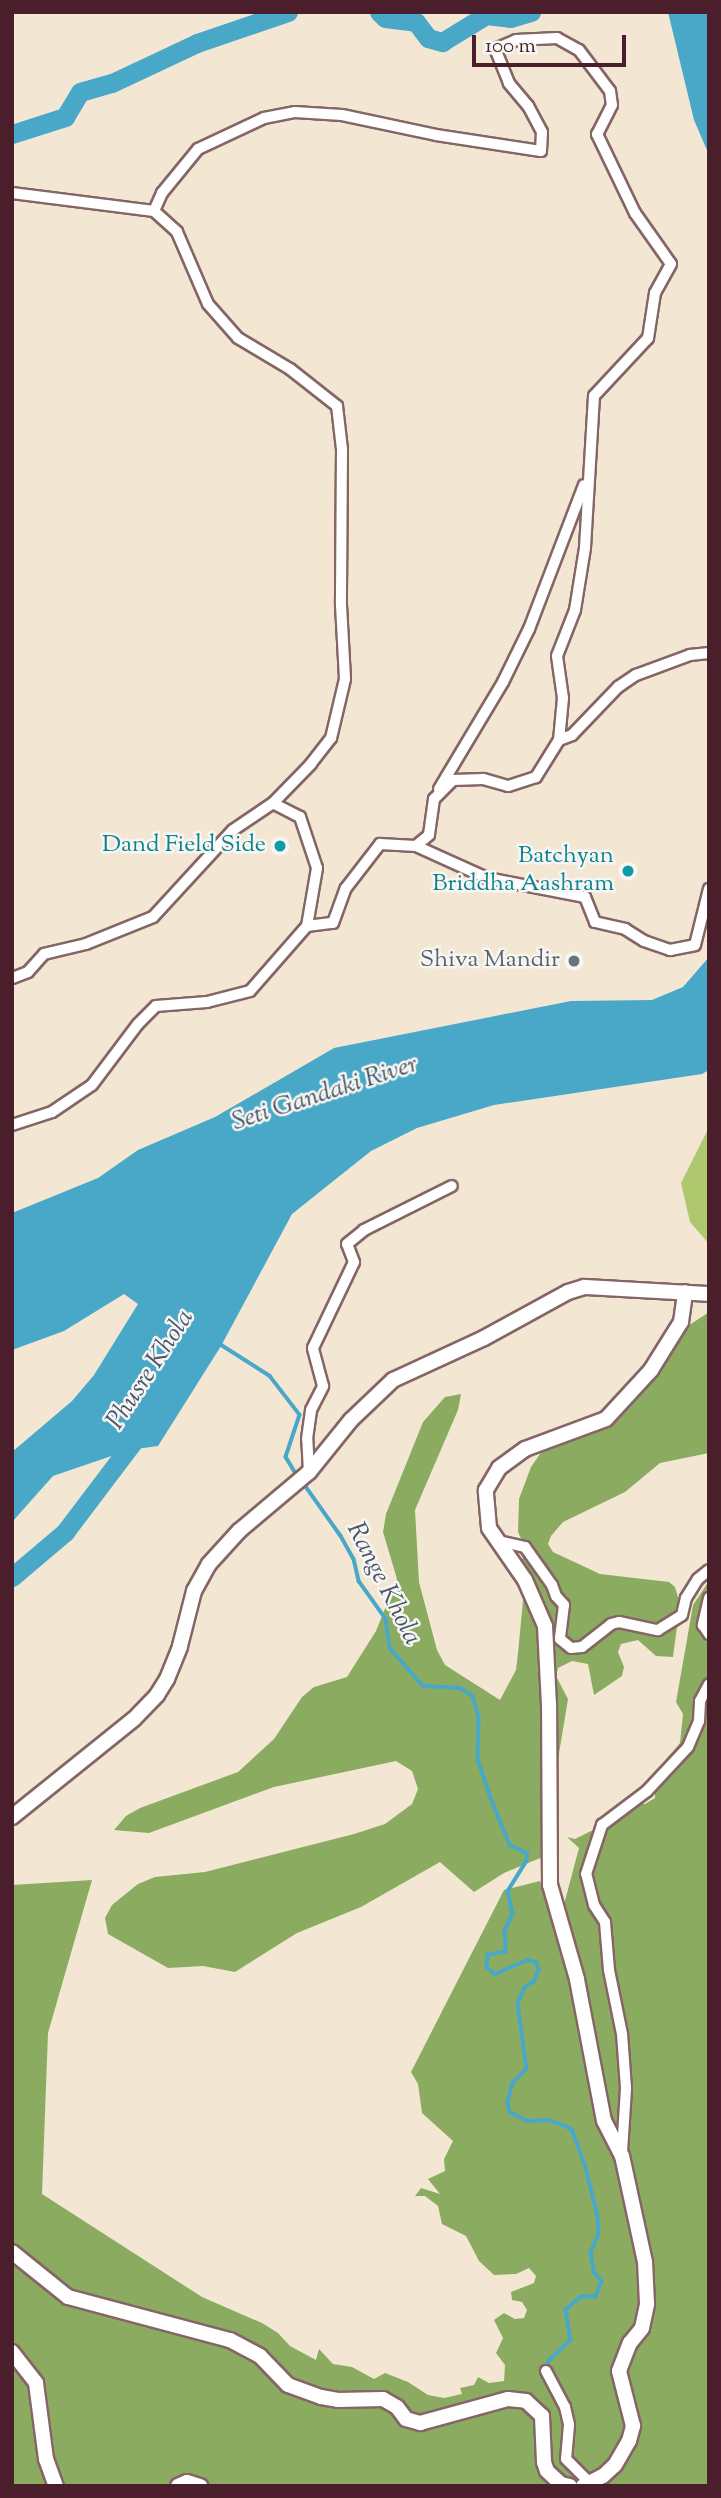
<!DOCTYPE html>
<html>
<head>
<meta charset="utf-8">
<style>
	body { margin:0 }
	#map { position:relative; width:721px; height:2498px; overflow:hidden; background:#f3e7d4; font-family:"Sorts Mill Goudy",serif }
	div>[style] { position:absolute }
	.green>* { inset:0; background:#afc86d }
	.forest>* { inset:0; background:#8bac60 }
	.water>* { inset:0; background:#49a7c8 }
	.stream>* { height:3.5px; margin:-1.75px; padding:0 1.75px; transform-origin:1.75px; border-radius:1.75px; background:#49a7c8 }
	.river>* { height:19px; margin:-9.5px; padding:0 9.5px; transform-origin:9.5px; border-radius:9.5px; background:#49a7c8 }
	.roads { filter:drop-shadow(2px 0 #856566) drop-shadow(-2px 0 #856566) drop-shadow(0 2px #856566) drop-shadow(0 -2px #856566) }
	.street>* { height:10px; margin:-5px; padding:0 5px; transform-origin:5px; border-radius:5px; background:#fff }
	.secondary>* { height:14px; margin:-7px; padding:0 7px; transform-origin:7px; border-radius:7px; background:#fff }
	.dots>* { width:19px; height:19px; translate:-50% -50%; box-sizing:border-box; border:4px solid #f6f6f2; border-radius:50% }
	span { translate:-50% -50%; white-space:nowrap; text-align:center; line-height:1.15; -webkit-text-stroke:5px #f6f6f2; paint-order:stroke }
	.culture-label { font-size:24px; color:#0d838f }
	.right { translate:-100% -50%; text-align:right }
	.worship-label { font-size:24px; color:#5b616d }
	.water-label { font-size:26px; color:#4a556a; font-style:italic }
	.frame { position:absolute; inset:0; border:14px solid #4a1f2b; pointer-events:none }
	.scale { position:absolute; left:472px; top:35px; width:154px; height:32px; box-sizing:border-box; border:4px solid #4a1f2b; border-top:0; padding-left:9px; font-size:21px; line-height:24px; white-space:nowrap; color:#4a1f2b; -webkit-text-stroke:5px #f6f6f2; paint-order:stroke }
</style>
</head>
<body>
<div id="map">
	<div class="green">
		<i style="clip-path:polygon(709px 1127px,709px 1244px,690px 1222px,681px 1183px)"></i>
	</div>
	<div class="forest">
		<i style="clip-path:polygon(709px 1312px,709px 1453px,660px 1463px,625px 1492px,563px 1522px,551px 1536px,548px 1544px,553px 1552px,600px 1574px,669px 1582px,675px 1587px,680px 1604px,673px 1657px,656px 1656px,638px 1640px,621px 1644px,618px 1652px,624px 1667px,622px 1676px,594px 1695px,588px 1664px,572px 1661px,558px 1668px,556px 1676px,568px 1699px,553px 1790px,558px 1844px,555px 1852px,504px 1873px,474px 1892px,440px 1862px,361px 1907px,297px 1933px,235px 1972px,203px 1966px,168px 1968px,108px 1934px,105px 1918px,112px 1905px,138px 1884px,155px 1877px,205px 1872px,354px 1834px,385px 1824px,412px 1804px,418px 1789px,412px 1771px,396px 1761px,274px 1787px,149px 1833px,114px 1830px,126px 1816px,140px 1808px,238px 1772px,274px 1739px,302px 1697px,314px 1687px,347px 1677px,376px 1631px,397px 1579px,383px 1532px,386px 1514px,423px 1422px,445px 1397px,461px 1394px,458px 1410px,415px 1510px,419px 1582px,437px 1650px,445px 1665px,500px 1700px,516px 1670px,518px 1653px,525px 1580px,521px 1565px,525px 1547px,518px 1532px,519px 1499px,531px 1467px,540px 1454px,635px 1400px,668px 1358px,685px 1328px)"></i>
		<i style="clip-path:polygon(709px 1581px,709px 2486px,12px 2486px,12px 1885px,92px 1880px,48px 2033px,42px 2194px,202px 2297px,262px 2323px,278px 2333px,290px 2346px,316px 2360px,319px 2349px,333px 2364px,352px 2367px,374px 2379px,385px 2373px,408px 2382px,428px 2395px,444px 2398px,462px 2394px,460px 2388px,474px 2385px,478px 2377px,489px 2383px,504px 2381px,505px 2365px,496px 2353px,503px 2338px,494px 2320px,504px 2313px,515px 2319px,524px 2318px,527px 2310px,522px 2302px,512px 2300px,511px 2292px,534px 2283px,536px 2276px,529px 2268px,516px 2274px,494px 2275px,479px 2261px,466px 2236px,442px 2224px,438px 2206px,425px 2196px,415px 2196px,421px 2188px,440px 2194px,428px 2179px,445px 2171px,444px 2159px,453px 2141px,422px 2113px,418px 2084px,411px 2072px,504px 1890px,540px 1881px,548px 1899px,562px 1912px,579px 1848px,567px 1837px,575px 1839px,591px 1831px,604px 1829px,629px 1801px,645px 1804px,655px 1798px,655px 1773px,680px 1743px,683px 1714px,676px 1702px,689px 1628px,693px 1605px)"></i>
	</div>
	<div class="water">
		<i style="clip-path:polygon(668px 12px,709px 12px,709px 155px,694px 120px)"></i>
		<i style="clip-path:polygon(709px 957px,709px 1070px,702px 1074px,494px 1105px,417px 1128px,371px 1151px,292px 1214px,221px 1346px,158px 1446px,129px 1450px,53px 1476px,12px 1522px,12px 1452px,72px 1401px,94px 1375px,138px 1304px,124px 1294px,64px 1331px,12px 1350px,12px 1213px,98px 1178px,138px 1150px,215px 1117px,334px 1048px,571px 1001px,652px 1000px,683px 987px)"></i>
	</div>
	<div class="stream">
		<i style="left:220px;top:1344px;width:59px;rotate:32.6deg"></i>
		<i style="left:270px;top:1376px;width:49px;rotate:52.4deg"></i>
		<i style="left:300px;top:1415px;width:44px;rotate:108.4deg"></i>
		<i style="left:286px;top:1457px;width:21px;rotate:59deg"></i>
		<i style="left:302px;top:1481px;width:67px;rotate:54.7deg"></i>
		<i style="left:341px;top:1536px;width:26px;rotate:61deg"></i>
		<i style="left:354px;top:1559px;width:23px;rotate:77deg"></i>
		<i style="left:359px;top:1581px;width:47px;rotate:54.6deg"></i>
		<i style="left:386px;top:1619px;width:29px;rotate:82deg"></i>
		<i style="left:390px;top:1648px;width:50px;rotate:49deg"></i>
		<i style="left:423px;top:1686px;width:37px;rotate:3deg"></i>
		<i style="left:460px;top:1688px;width:15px;rotate:32deg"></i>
		<i style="left:473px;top:1696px;width:23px;rotate:75deg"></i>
		<i style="left:479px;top:1718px;width:41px;rotate:91.4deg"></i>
		<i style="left:478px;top:1759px;width:41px;rotate:71.6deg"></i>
		<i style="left:491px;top:1798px;width:51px;rotate:68deg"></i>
		<i style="left:510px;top:1845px;width:19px;rotate:25deg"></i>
		<i style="left:527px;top:1853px;width:8px;rotate:90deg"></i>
		<i style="left:527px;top:1861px;width:36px;rotate:122deg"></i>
		<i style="left:508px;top:1891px;width:24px;rotate:78deg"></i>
		<i style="left:513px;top:1914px;width:19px;rotate:115deg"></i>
		<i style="left:505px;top:1931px;width:21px;rotate:87deg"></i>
		<i style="left:506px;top:1952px;width:18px;rotate:171deg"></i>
		<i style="left:488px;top:1955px;width:12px;rotate:95deg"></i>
		<i style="left:487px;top:1967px;width:11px;rotate:41deg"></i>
		<i style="left:495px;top:1974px;width:36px;rotate:-23deg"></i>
		<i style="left:528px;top:1960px;width:8px;rotate:14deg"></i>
		<i style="left:536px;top:1962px;width:8px;rotate:67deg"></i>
		<i style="left:539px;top:1969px;width:13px;rotate:108deg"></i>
		<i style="left:535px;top:1981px;width:12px;rotate:145deg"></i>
		<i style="left:525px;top:1988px;width:17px;rotate:114deg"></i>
		<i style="left:518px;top:2004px;width:66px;rotate:82.1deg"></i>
		<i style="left:527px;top:2069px;width:20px;rotate:135deg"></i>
		<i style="left:513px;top:2083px;width:20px;rotate:105deg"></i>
		<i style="left:508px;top:2102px;width:10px;rotate:79deg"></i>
		<i style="left:510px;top:2112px;width:20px;rotate:27deg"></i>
		<i style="left:528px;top:2121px;width:21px;rotate:-3deg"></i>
		<i style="left:549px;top:2120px;width:25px;rotate:21deg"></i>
		<i style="left:572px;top:2129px;width:37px;rotate:70deg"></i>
		<i style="left:585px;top:2164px;width:54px;rotate:76deg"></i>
		<i style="left:598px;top:2216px;width:18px;rotate:87deg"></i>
		<i style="left:599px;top:2234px;width:21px;rotate:113deg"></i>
		<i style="left:591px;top:2253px;width:19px;rotate:81deg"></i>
		<i style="left:594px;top:2272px;width:12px;rotate:48deg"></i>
		<i style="left:602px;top:2281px;width:17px;rotate:111deg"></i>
		<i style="left:596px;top:2297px;width:15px;rotate:180deg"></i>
		<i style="left:581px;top:2297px;width:20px;rotate:139deg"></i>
		<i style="left:566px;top:2310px;width:30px;rotate:81deg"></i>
		<i style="left:571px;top:2340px;width:30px;rotate:136deg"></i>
		<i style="left:549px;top:2361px;width:9px;rotate:111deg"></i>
	</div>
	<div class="river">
		<i style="left:379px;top:12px;width:8px;rotate:45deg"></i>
		<i style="left:385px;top:18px;width:31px;rotate:7deg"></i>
		<i style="left:416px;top:22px;width:20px;rotate:53deg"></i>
		<i style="left:428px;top:38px;width:15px;rotate:16deg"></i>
		<i style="left:442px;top:42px;width:52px;rotate:-31.5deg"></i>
		<i style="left:486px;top:15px;width:24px;rotate:7deg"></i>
		<i style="left:510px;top:18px;width:22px;rotate:-16deg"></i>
		<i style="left:12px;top:134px;width:56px;rotate:-17.8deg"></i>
		<i style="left:65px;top:117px;width:29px;rotate:-59deg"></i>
		<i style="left:80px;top:92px;width:33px;rotate:-16deg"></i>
		<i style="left:112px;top:83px;width:94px;rotate:-25.2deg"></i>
		<i style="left:197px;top:43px;width:96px;rotate:-18.8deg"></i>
		<i style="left:12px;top:1577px;width:70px;rotate:-40.3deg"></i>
		<i style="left:65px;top:1532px;width:129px;rotate:-52.9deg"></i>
	</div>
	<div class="roads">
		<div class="street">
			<i style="left:12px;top:193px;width:143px;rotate:7.2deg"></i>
			<i style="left:154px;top:211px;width:31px;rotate:42deg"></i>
			<i style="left:177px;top:232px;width:78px;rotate:66.7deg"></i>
			<i style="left:208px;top:304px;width:45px;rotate:48.6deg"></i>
			<i style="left:238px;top:338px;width:61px;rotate:30.8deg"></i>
			<i style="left:290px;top:369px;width:60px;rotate:38.2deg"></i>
			<i style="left:337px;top:406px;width:43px;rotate:83.4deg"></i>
			<i style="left:342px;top:449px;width:156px;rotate:90.4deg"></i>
			<i style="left:341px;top:605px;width:74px;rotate:86.9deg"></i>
			<i style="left:345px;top:679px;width:61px;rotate:103.3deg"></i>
			<i style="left:331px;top:738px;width:33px;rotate:128deg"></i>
			<i style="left:311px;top:764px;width:54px;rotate:134.3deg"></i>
			<i style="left:273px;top:803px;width:48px;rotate:146deg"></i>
			<i style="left:233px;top:830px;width:118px;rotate:132.6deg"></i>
			<i style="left:153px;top:917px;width:72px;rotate:158.1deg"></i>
			<i style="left:86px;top:944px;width:43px;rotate:166.6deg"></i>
			<i style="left:44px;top:954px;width:24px;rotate:132deg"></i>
			<i style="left:28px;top:972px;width:17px;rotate:159deg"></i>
			<i style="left:154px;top:211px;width:20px;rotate:-66deg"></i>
			<i style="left:162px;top:193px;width:57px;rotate:-50.7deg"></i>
			<i style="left:198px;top:149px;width:73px;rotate:-25.2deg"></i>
			<i style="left:264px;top:118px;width:32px;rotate:-11deg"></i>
			<i style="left:295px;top:112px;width:47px;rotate:3.7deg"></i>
			<i style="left:342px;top:115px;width:96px;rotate:12deg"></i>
			<i style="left:436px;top:135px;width:106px;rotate:8.7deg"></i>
			<i style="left:541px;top:151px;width:19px;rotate:-87deg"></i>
			<i style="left:542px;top:132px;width:30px;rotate:-118deg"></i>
			<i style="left:528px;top:106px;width:30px;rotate:-130deg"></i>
			<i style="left:509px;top:83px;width:37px;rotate:-112deg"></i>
			<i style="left:495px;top:49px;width:23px;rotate:-23deg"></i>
			<i style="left:516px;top:40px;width:41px;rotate:-2.8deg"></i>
			<i style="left:557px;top:38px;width:25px;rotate:29deg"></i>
			<i style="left:579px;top:50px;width:51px;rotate:52.9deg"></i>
			<i style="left:610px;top:91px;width:14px;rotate:82deg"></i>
			<i style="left:612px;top:105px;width:33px;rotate:117deg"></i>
			<i style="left:597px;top:134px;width:88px;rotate:64.3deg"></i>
			<i style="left:635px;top:213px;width:62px;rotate:54.8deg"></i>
			<i style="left:671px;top:264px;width:33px;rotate:119deg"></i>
			<i style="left:655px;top:293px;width:46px;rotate:98.8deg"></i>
			<i style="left:648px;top:338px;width:79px;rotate:133deg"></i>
			<i style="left:594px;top:396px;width:152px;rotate:93.4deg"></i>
			<i style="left:585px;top:548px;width:63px;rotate:99.2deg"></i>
			<i style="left:575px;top:610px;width:49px;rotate:111.4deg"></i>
			<i style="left:557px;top:656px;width:42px;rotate:81.9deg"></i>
			<i style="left:563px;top:698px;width:42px;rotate:95.4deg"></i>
			<i style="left:559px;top:740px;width:44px;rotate:121.9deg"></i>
			<i style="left:536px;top:777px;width:29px;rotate:162deg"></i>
			<i style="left:508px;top:786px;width:26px;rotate:-164deg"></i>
			<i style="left:483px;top:779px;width:30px;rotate:178deg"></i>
			<i style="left:453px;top:780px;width:27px;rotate:135deg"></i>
			<i style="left:434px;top:799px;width:36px;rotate:98deg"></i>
			<i style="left:429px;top:835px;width:17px;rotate:140deg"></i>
			<i style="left:559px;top:740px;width:14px;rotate:-21deg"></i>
			<i style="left:572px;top:735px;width:66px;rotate:-46.2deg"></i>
			<i style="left:618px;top:687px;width:22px;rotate:-34deg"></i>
			<i style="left:636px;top:675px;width:58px;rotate:-20.3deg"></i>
			<i style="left:690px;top:655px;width:19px;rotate:-6deg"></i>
			<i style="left:439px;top:789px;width:125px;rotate:-59.1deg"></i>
			<i style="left:503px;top:682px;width:59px;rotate:-63.9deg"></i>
			<i style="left:529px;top:629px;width:154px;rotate:-69.1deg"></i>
			<i style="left:307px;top:926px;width:26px;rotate:-7deg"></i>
			<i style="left:333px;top:923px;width:37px;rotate:-70deg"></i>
			<i style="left:346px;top:888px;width:56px;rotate:-52.3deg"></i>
			<i style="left:380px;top:844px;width:36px;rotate:3deg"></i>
			<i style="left:416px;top:846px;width:78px;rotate:24.3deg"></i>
			<i style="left:487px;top:878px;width:100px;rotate:11deg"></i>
			<i style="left:585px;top:897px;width:27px;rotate:68deg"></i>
			<i style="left:595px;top:922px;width:31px;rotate:13deg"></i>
			<i style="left:625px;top:929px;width:22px;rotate:32deg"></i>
			<i style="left:644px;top:941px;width:28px;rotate:19deg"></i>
			<i style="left:670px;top:950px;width:25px;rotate:-11deg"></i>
			<i style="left:695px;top:945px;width:58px;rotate:-76deg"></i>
			<i style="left:12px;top:1125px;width:42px;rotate:-18deg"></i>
			<i style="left:52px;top:1112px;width:48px;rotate:-34deg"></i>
			<i style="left:92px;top:1085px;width:76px;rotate:-53deg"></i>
			<i style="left:138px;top:1024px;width:25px;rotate:-45deg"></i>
			<i style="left:156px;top:1006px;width:51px;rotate:-4.5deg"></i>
			<i style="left:207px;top:1002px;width:44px;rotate:-14.3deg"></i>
			<i style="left:250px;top:991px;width:86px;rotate:-48.8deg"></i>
			<i style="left:307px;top:926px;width:59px;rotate:-80.2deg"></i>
			<i style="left:317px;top:868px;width:54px;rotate:-108.4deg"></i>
			<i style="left:300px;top:817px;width:30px;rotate:-153deg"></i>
			<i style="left:309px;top:1472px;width:33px;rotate:-93deg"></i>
			<i style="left:307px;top:1439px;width:29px;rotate:-82deg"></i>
			<i style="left:311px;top:1410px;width:27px;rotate:-63deg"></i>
			<i style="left:323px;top:1386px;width:39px;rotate:-105deg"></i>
			<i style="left:313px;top:1348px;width:95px;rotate:-64.5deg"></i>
			<i style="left:354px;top:1262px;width:19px;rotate:-111deg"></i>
			<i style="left:347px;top:1244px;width:22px;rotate:-39deg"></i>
			<i style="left:364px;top:1230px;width:98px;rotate:-26.6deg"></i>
			<i style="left:499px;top:1541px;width:27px;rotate:13deg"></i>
			<i style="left:525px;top:1547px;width:47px;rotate:54.6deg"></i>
			<i style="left:552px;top:1585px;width:12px;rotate:70deg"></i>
			<i style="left:556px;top:1596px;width:12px;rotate:48deg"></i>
			<i style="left:564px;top:1605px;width:34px;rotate:97deg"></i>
			<i style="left:560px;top:1639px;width:14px;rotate:39deg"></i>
			<i style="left:571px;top:1648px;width:11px;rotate:-5deg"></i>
			<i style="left:582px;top:1647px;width:37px;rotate:-38deg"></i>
			<i style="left:611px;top:1624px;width:8px;rotate:-14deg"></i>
			<i style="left:619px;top:1622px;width:40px;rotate:12deg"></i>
			<i style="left:658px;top:1630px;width:28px;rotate:-32deg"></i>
			<i style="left:682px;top:1615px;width:17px;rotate:-77deg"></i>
			<i style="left:686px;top:1598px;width:22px;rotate:-58deg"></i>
			<i style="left:698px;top:1579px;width:14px;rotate:-39deg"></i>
			<i style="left:709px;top:1598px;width:28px;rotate:103deg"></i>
			<i style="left:703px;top:1625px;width:11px;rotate:56deg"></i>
			<i style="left:622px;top:2152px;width:64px;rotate:-86.4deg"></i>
			<i style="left:626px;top:2088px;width:54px;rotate:-94.2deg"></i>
			<i style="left:622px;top:2034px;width:65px;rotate:-101.5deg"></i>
			<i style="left:609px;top:1970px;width:48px;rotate:-94.8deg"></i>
			<i style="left:605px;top:1922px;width:20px;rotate:-123deg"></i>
			<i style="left:594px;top:1905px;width:32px;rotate:-104deg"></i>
			<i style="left:586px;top:1874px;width:52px;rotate:-71.9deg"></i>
			<i style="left:602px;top:1825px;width:56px;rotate:-37.1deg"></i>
			<i style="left:647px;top:1791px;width:60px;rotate:-47deg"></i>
			<i style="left:688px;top:1747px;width:28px;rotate:-67deg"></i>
			<i style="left:699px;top:1721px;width:20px;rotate:-87deg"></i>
			<i style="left:700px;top:1701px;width:19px;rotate:-62deg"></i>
			<i style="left:546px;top:2371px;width:41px;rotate:62.2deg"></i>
			<i style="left:565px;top:2407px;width:18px;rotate:77deg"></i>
			<i style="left:569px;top:2425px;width:34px;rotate:95deg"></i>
			<i style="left:566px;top:2459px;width:35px;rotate:45deg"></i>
		</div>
		<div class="secondary">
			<i style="left:12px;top:1817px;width:156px;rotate:-38.8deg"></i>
			<i style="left:134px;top:1719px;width:33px;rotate:-46deg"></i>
			<i style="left:157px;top:1695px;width:19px;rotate:-58deg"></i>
			<i style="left:167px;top:1679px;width:35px;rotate:-68deg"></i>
			<i style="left:180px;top:1646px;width:57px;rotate:-75.7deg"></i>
			<i style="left:194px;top:1591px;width:31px;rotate:-61deg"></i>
			<i style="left:209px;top:1564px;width:45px;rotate:-47.7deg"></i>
			<i style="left:239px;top:1531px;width:92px;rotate:-40.1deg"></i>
			<i style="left:309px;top:1472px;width:67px;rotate:-51.1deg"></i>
			<i style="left:351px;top:1420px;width:58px;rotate:-43.6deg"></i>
			<i style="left:393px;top:1380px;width:100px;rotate:-24.8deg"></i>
			<i style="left:484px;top:1338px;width:96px;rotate:-28.7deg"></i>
			<i style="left:568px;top:1292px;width:17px;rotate:-17deg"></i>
			<i style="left:584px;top:1287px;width:125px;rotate:3.2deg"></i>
			<i style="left:12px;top:2252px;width:72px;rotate:38.8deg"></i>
			<i style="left:68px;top:2297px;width:168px;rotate:14.9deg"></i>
			<i style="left:230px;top:2340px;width:34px;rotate:28deg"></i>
			<i style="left:260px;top:2356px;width:40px;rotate:46deg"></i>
			<i style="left:288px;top:2385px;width:35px;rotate:20deg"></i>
			<i style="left:321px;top:2397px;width:17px;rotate:10deg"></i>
			<i style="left:338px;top:2400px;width:45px;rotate:-1.3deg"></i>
			<i style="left:383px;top:2399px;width:16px;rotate:30deg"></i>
			<i style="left:397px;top:2407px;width:15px;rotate:53deg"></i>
			<i style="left:406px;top:2419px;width:15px;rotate:16deg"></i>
			<i style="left:420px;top:2423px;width:91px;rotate:-15.3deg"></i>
			<i style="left:508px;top:2399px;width:18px;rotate:6deg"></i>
			<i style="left:526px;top:2401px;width:22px;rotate:43deg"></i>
			<i style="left:542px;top:2416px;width:46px;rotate:87.5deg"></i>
			<i style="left:544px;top:2462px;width:9px;rotate:72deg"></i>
			<i style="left:547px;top:2471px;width:19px;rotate:43deg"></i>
			<i style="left:561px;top:2484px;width:9px;rotate:13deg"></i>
			<i style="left:12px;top:2352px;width:39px;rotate:52deg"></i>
			<i style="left:36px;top:2383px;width:77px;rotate:82.5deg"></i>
			<i style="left:46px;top:2459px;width:29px;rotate:70deg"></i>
			<i style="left:178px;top:2486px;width:10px;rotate:-24deg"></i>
			<i style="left:187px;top:2482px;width:14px;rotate:17deg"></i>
			<i style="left:583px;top:2486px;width:22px;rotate:-27deg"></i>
			<i style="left:603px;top:2476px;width:16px;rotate:-43deg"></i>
			<i style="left:615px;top:2465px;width:28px;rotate:-60deg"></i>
			<i style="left:629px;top:2441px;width:16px;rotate:-75deg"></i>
			<i style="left:633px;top:2426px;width:57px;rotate:-104.3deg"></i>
			<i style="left:619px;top:2371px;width:30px;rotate:-69deg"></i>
			<i style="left:630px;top:2343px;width:19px;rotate:-51deg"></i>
			<i style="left:642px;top:2328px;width:25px;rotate:-78deg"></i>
			<i style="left:647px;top:2304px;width:42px;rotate:-92.7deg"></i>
			<i style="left:645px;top:2262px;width:108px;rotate:-102.2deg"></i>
			<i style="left:622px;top:2156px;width:39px;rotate:-117deg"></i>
			<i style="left:604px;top:2121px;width:145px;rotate:-100.8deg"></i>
			<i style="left:577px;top:1979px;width:98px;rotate:-106deg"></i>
			<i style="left:550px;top:1885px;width:180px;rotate:-90.3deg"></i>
			<i style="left:549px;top:1705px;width:79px;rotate:-92.9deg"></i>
			<i style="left:545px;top:1626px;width:50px;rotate:-113.5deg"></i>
			<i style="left:525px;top:1580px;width:63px;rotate:-124.7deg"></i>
			<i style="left:489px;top:1528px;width:38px;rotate:-95deg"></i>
			<i style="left:486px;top:1490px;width:26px;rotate:-59deg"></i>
			<i style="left:499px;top:1468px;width:32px;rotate:-36deg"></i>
			<i style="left:525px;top:1449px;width:86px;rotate:-20.3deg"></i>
			<i style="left:606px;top:1419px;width:67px;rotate:-47.4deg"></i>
			<i style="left:651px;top:1370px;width:57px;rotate:-58deg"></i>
			<i style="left:681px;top:1322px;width:30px;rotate:-82deg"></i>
		</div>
	</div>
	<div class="dots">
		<i style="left:280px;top:846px;background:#0f9aa8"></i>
		<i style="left:628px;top:871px;background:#0f9aa8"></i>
		<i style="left:574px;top:961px;background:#6b7280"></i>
	</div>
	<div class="culture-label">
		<span class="right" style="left:266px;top:846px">Dand Field Side</span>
		<span class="right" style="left:614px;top:871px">Batchyan<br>Briddha Aashram</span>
	</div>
	<div class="worship-label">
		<span class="right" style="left:560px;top:961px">Shiva Mandir</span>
	</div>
	<div class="water-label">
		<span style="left:325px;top:1094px;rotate:-18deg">Seti Gandaki River</span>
		<span style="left:151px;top:1370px;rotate:-57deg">Phusre Khola</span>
		<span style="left:383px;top:1584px;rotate:63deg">Range Khola</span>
	</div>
	<div class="frame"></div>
	<div class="scale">100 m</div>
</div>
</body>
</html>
